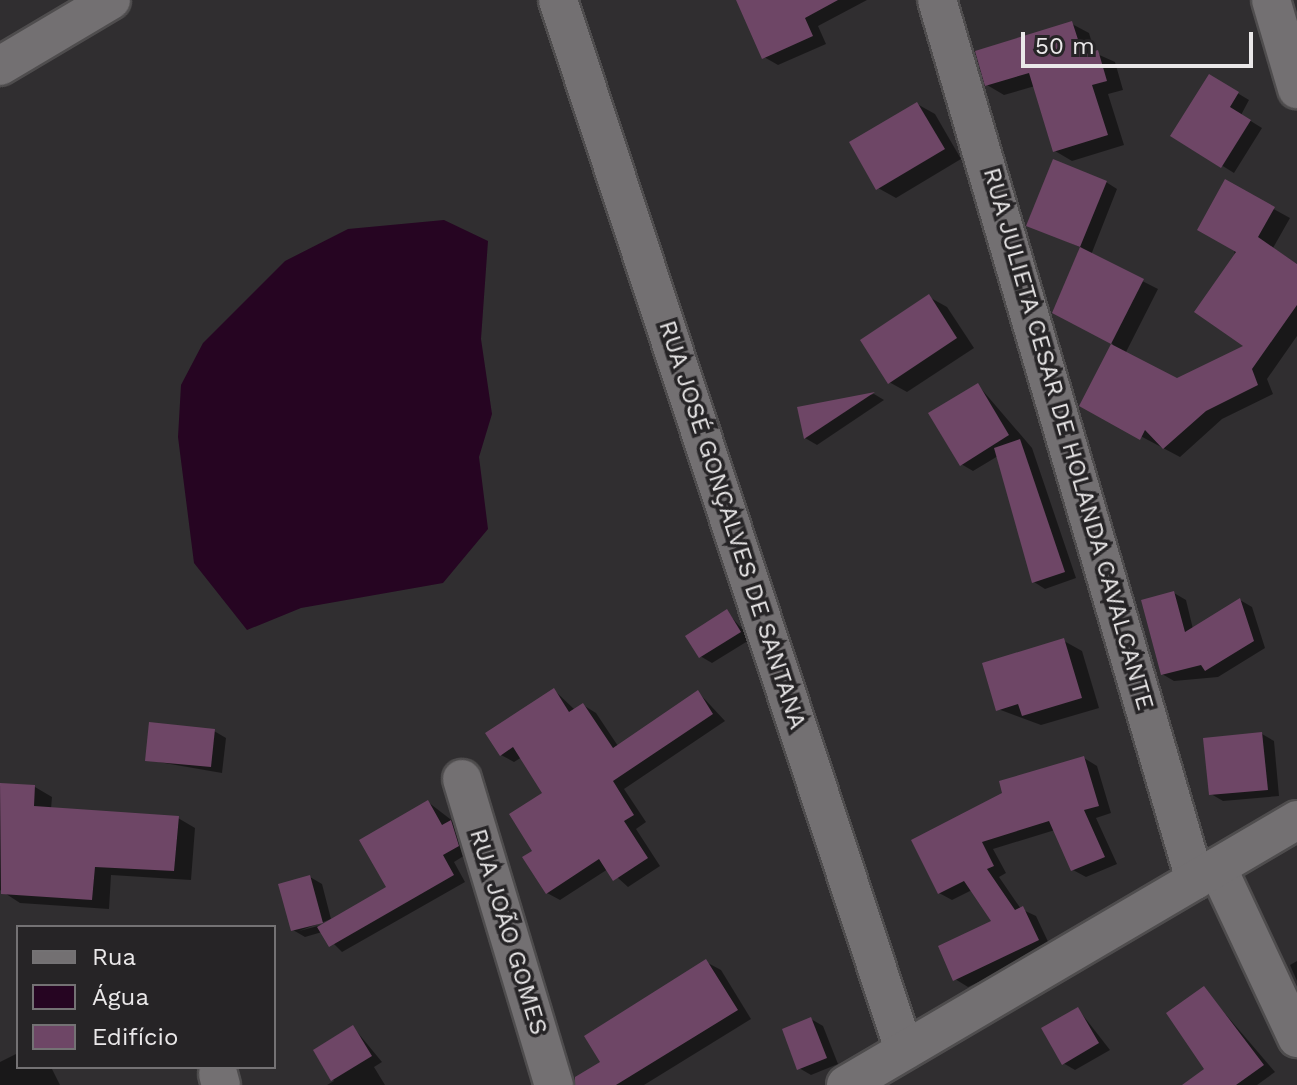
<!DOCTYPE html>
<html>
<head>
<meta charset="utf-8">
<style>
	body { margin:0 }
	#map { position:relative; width:1297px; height:1085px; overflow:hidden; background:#302e30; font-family:"Work Sans",sans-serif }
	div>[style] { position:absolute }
	.water>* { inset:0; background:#260522 }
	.shadow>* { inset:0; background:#0007 }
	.building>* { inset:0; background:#6e4666 }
	.roads { filter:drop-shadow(2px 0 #4f4d4e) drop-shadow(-2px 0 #4f4d4e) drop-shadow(0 2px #4f4d4e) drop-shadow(0 -2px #4f4d4e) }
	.minor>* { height:38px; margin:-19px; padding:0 19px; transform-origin:19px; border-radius:19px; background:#737072 }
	span { translate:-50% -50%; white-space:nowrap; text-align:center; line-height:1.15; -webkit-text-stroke:7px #262426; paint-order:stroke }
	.street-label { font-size:24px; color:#eae8e9 }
	.legend { position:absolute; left:16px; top:925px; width:260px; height:144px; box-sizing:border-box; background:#262426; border:2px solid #747274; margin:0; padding:10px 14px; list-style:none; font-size:24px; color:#eae8e9 }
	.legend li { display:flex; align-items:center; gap:16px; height:40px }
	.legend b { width:40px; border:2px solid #747274 }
	.scale { position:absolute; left:1021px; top:32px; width:232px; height:36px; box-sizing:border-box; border:4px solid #eae8e9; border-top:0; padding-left:10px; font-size:24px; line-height:28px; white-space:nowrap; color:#eae8e9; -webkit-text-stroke:6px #262426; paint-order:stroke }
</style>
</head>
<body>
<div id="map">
	<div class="water">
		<i style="clip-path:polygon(444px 220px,488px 241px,481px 339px,492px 414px,479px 457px,488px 529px,443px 583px,301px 608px,247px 630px,194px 563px,178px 437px,181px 385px,203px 343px,285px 261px,348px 229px)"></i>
	</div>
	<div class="shadow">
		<i style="clip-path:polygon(738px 0,867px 0,818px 26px,826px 44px,778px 65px,764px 57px)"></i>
		<i style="clip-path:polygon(1072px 24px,1089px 33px,1095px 53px,1115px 62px,1123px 90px,1108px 94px,1124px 145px,1072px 161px,1055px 151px,1035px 86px,1004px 95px,987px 85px)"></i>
		<i style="clip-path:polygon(1209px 76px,1249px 100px,1241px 115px,1262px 128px,1234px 173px,1173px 135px)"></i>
		<i style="clip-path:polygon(917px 104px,935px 114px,961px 159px,896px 198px,878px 188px)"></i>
		<i style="clip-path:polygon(1106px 182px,1117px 189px,1091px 255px,1158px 289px,1125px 354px,1177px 380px,1247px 346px,1225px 182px,1290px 218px,1273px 248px,1297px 264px,1297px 336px,1267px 379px,1273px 394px,1222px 419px,1180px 457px,1082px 405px,1113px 344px,1069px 321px,1082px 248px,1029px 225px)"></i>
		<i style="clip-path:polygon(929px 297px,947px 307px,974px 348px,907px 392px,889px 382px)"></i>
		<i style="clip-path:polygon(978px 385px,1032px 448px,1076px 578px,1045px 589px,1034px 582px,998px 456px,973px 471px,961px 464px)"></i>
		<i style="clip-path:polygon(874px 394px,884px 400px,817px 445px,805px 438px,799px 409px)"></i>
		<i style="clip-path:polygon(1174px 593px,1186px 600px,1193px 629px,1240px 600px,1252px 607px,1265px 648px,1218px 677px,1174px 681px,1162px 674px)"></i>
		<i style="clip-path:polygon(727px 612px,751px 639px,712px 663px,700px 656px)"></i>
		<i style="clip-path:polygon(1064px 641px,1082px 651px,1099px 708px,1041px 725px,998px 709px)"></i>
		<i style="clip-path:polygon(554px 690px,575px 710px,583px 705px,596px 713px,618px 746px,698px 692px,725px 721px,624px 789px,646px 822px,636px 829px,660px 866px,628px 887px,608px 869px,560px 900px,547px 893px,535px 851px,545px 794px,522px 757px,514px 762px,501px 755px)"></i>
		<i style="clip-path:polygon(214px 731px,226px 738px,222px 773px,147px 760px)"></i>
		<i style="clip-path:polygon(1262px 734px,1274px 741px,1279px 796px,1223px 801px,1211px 794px)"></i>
		<i style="clip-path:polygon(1084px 758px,1097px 766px,1111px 813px,1096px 818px,1117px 864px,1086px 877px,1073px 870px,1055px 830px,993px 849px,1006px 873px,999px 877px,1021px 909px,1036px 916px,1051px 948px,968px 987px,955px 979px,994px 922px,972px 890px,952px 900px,939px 893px,914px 841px)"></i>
		<i style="clip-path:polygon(0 785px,35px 787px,52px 797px,51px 809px,178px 818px,195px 828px,191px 880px,111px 875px,109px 909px,20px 903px,0 890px)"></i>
		<i style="clip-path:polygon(428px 802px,463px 829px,470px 852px,454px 862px,465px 882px,342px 952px,322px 932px,305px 937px,293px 930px,310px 877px,322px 884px,331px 919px,299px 931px,333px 922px,388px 888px)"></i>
		<i style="clip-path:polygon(1297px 961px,1297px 981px,1290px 965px)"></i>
		<i style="clip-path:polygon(706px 962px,721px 970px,751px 1019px,644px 1085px,578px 1085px)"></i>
		<i style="clip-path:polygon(1204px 989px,1275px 1072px,1257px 1085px,1208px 1085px)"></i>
		<i style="clip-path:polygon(1078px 1009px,1110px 1050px,1075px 1070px,1063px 1063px)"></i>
		<i style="clip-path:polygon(811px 1019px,823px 1026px,838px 1064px,811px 1075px,799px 1068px)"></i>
		<i style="clip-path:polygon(353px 1027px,382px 1062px,374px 1067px,385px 1085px,327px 1085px,334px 1081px,316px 1051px)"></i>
		<i style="clip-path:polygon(18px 1053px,18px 1067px,51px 1067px,60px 1085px,0 1085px,0 1062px)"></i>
	</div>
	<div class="building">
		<i style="clip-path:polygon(736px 0,838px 0,805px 18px,813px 36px,762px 59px)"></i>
		<i style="clip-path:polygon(1072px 21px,1083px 55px,1098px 50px,1107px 81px,1092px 85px,1108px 135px,1053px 152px,1029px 73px,985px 86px,975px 51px)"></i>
		<i style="clip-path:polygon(1209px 74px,1239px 92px,1230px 107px,1251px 120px,1221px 168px,1170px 136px)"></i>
		<i style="clip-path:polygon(917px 102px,945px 149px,876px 190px,849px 142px)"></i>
		<i style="clip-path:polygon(1053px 159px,1107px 181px,1080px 247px,1026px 226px)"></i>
		<i style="clip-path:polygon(1225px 179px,1275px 207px,1258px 237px,1297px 264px,1297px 305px,1252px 369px,1258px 385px,1206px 411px,1163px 449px,1145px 430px,1140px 440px,1079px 406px,1111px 344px,1177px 378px,1243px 346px,1194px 312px,1236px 252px,1197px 230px)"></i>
		<i style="clip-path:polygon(1080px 247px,1144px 279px,1111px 344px,1052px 313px)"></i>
		<i style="clip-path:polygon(929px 294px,957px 338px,888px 384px,860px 340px)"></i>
		<i style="clip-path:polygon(978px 383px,1009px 435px,960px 466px,928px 413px)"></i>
		<i style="clip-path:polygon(875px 392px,804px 439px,797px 407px)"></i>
		<i style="clip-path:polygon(1020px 439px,1065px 572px,1032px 583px,994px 448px)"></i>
		<i style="clip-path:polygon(1174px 591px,1185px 632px,1240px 598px,1254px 641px,1205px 671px,1201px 665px,1161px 675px,1141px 600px)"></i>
		<i style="clip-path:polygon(727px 609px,741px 632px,699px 658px,685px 636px)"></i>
		<i style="clip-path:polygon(1064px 638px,1082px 698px,1022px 716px,1018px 704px,996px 711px,982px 663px)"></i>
		<i style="clip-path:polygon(554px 688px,569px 712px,583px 703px,613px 748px,698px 690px,713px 714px,613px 781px,634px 815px,624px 821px,648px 858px,613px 881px,599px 859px,546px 894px,522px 857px,532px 851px,509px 814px,542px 793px,513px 747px,500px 756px,485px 733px)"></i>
		<i style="clip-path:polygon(149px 722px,215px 729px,211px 767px,145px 761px)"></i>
		<i style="clip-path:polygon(1262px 732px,1268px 790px,1209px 795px,1203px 738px)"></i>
		<i style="clip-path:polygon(1084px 756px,1099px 806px,1084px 810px,1105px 857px,1071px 871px,1049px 821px,982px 842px,994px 866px,987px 869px,1015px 910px,1023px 906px,1039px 940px,953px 981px,938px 946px,991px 921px,964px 881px,938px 894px,911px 840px,1002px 793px,999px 781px)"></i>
		<i style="clip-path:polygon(0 783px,35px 785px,34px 806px,179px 816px,174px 871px,95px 867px,92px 900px,1px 894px)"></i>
		<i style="clip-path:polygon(428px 800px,442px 825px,451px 820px,459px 846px,443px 855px,454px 875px,329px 947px,317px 927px,386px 887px,359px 840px)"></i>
		<i style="clip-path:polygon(310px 875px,323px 923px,291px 931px,278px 884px)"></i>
		<i style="clip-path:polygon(706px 959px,738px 1010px,616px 1085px,575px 1085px,575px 1077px,600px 1062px,584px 1036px)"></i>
		<i style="clip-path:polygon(1204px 986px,1264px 1065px,1236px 1085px,1182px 1085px,1204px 1069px,1166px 1013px)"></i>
		<i style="clip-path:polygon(1078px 1007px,1099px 1043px,1062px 1065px,1041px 1028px)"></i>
		<i style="clip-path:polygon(811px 1017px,827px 1058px,797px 1070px,782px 1029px)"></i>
		<i style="clip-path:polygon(353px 1025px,372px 1056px,331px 1081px,313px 1050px)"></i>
	</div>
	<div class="roads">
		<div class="minor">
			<i style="left:558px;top:0;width:1106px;rotate:71.76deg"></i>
			<i style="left:937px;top:0;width:917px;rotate:73.66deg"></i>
			<i style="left:1271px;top:0;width:93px;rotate:73.7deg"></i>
			<i style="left:0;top:66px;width:129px;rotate:-30.7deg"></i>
			<i style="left:462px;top:779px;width:320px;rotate:73.3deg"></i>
			<i style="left:1217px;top:867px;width:189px;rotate:64.9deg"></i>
			<i style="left:218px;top:1074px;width:11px;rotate:75deg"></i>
			<i style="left:846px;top:1085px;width:523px;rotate:-30.44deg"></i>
		</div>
	</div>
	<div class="street-label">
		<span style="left:1068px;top:439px;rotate:74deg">RUA JULIETA CESAR DE HOLANDA CAVALCANTE</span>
		<span style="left:732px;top:525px;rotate:72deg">RUA JOSÉ GONÇALVES DE SANTANA</span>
		<span style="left:508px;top:932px;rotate:73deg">RUA JOÃO GOMES</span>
	</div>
	<ul class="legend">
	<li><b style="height:10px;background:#737072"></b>Rua</li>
	<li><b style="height:22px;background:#260522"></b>Água</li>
	<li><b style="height:22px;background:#6e4666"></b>Edifício</li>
	</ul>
	<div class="scale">50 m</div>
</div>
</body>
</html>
